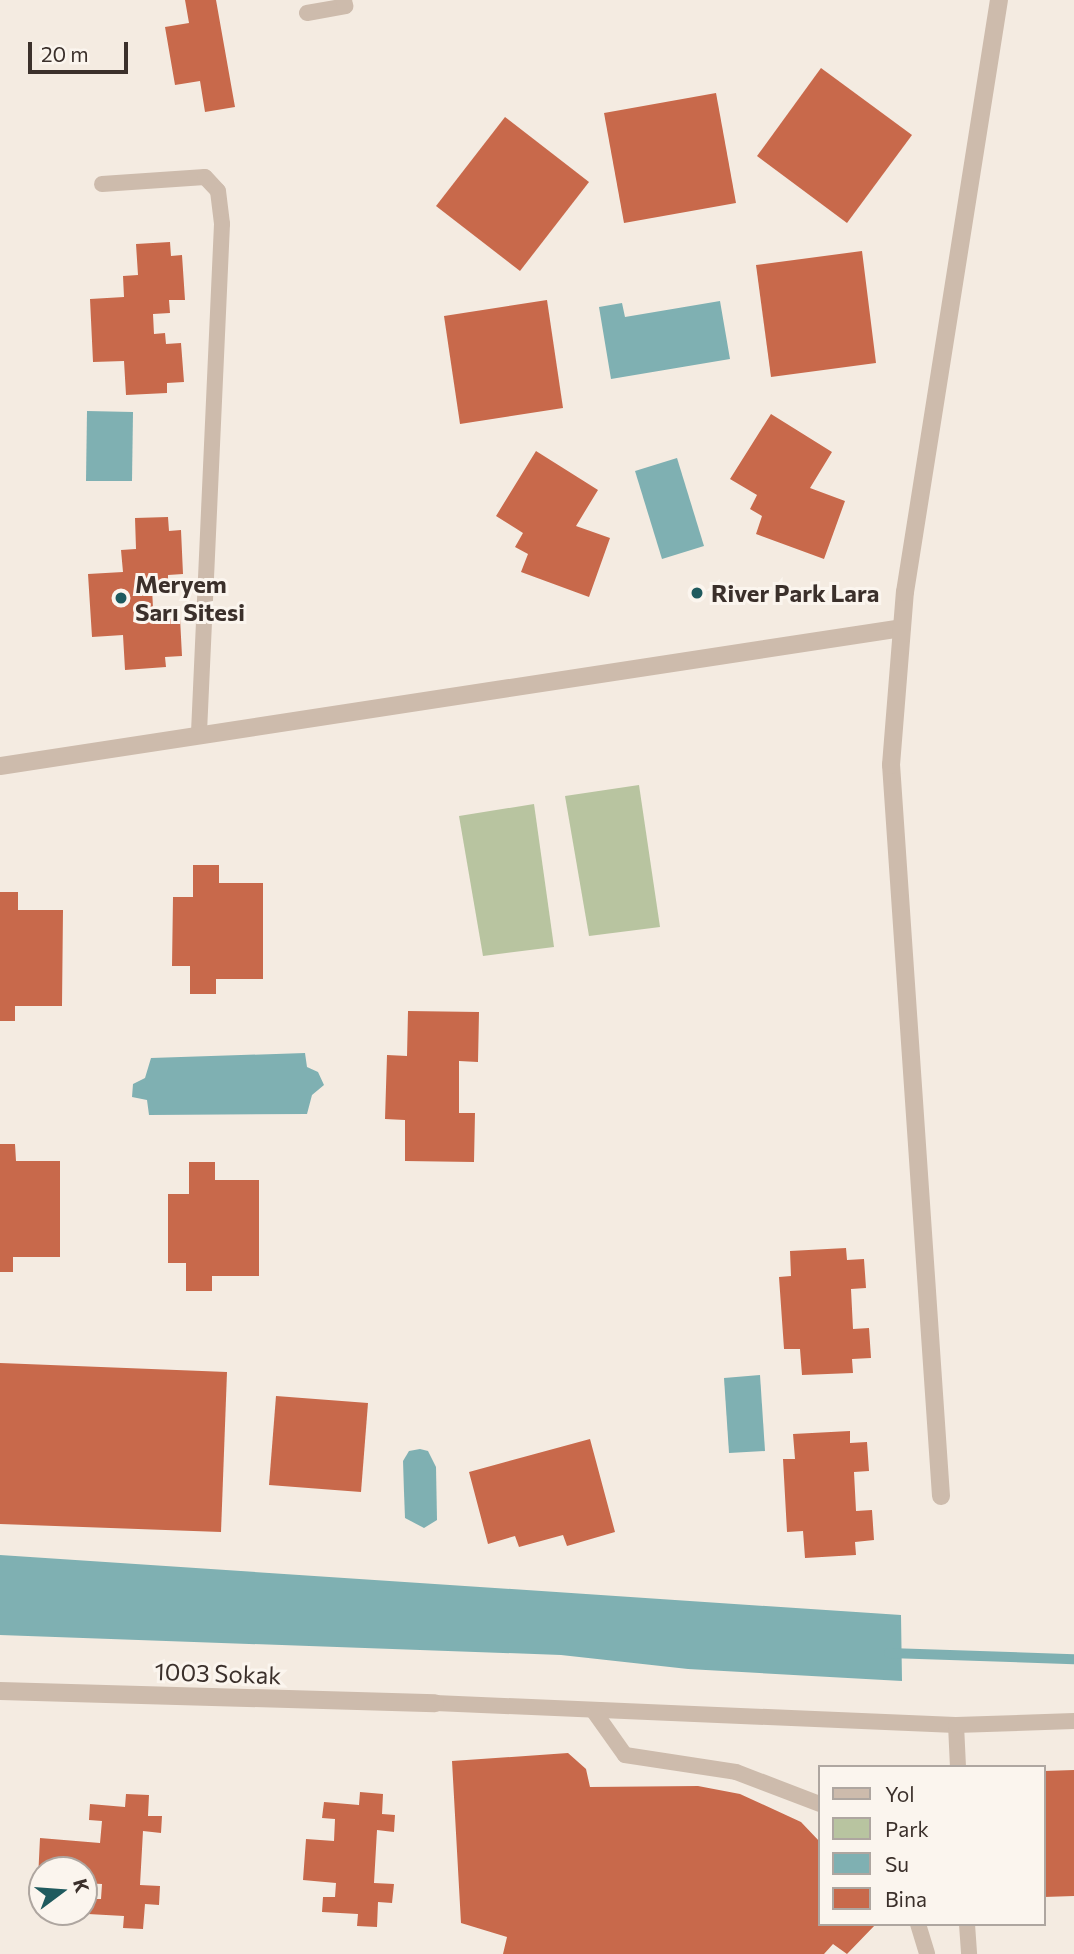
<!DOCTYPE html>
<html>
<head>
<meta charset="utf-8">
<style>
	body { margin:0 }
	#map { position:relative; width:1074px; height:1954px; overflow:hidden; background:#f4ebe1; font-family:Commissioner,sans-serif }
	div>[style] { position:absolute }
	.green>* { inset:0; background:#b8c4a0 }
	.water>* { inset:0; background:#7fb0b2 }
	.stream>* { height:10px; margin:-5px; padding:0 5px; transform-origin:5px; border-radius:5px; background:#7fb0b2 }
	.building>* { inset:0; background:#c8694b }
	.lane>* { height:16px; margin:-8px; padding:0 8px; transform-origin:8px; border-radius:8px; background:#cdbbac }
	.street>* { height:18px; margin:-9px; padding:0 9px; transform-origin:9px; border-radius:9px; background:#cdbbac }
	.dots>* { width:19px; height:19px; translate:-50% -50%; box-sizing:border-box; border:4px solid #fbf5ee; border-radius:50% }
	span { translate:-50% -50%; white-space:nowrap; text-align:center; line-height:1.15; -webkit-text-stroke:6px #fbf5ee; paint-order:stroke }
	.poi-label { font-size:24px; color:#3b302b; font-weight:700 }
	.left { translate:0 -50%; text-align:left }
	.street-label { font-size:24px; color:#3b302b }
	.legend { position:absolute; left:818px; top:1765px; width:228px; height:161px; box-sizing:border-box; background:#fbf5ee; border:2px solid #aea6a0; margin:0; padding:9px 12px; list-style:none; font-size:21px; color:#3b302b }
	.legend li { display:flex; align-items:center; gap:14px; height:35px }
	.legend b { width:35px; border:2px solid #aea6a0 }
	.north { position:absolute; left:28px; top:1856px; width:70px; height:70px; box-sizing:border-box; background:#fbf5ee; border:2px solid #aea6a0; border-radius:50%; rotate:74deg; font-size:19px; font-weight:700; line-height:28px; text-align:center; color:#3b302b }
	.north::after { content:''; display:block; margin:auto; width:24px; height:32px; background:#1f5a5e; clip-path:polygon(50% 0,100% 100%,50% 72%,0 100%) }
	.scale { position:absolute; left:28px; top:42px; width:100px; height:32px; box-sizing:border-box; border:4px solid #3b302b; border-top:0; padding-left:9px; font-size:21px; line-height:24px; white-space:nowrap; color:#3b302b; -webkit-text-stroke:5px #fbf5ee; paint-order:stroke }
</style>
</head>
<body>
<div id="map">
	<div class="green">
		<i style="clip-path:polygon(639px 785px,660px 927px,589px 936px,565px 796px)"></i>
		<i style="clip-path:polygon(534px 804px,554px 947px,483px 956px,459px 816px)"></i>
	</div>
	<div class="water">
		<i style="clip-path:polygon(720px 301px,730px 359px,611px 379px,599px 307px,622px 303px,625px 317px)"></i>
		<i style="clip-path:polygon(87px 411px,133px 412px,132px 481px,86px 481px)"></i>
		<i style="clip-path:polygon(677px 458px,704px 546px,662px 559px,635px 471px)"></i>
		<i style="clip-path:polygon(305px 1053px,307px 1067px,318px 1072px,324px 1085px,312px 1095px,307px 1114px,149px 1115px,147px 1100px,132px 1097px,133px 1084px,145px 1078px,151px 1058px)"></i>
		<i style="clip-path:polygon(760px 1375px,765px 1451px,729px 1453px,724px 1378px)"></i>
		<i style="clip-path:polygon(420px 1449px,428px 1451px,436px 1467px,437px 1520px,424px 1528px,405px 1518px,404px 1492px,403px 1461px,409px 1451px)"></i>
		<i style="clip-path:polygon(0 1555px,901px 1615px,902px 1681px,688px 1669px,561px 1655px,0 1635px)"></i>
	</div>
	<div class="stream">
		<i style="left:889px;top:1653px;width:185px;rotate:1.9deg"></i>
	</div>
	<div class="building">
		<i style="clip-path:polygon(185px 0,216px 0,235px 107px,205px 112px,200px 81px,175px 85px,165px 27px,189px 23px)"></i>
		<i style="clip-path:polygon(821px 68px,912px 135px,847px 223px,757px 156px)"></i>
		<i style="clip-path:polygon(716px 93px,736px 203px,624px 223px,604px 113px)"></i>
		<i style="clip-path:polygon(505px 117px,589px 182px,520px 271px,436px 206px)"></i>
		<i style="clip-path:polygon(170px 242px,171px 256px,182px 255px,185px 300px,169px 300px,170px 313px,153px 314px,154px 334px,165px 333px,166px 344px,181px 343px,184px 382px,167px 383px,167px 393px,126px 395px,124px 361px,93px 362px,90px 299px,124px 297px,123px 276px,138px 275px,136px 244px)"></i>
		<i style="clip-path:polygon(862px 251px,876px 363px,771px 377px,756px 265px)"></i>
		<i style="clip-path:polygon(547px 300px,563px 408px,460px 424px,444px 316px)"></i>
		<i style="clip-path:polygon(771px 414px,832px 452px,810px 488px,845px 501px,824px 559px,756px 534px,762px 516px,750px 509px,757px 495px,730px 479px)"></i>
		<i style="clip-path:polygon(536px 451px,598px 490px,576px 526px,610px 538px,589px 597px,521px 572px,528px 554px,515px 547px,523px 533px,496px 516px)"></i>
		<i style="clip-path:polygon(168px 517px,169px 531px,181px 530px,183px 574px,168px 575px,168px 587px,152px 588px,153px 608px,164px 608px,165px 619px,180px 618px,182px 656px,165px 657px,166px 667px,125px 670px,123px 635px,92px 637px,88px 574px,123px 572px,121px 550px,136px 549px,135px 518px)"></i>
		<i style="clip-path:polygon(193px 865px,219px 865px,219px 883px,263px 883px,263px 979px,216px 979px,216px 994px,190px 994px,190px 966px,172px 966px,173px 897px,193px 897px)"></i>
		<i style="clip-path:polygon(0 892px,18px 892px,18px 910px,63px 910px,62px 1006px,15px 1006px,15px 1021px,0 1021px)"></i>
		<i style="clip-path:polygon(408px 1011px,479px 1012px,478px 1062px,459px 1061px,459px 1113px,475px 1113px,474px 1162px,405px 1161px,405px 1120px,385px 1119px,387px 1055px,407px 1056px)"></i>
		<i style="clip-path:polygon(0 1144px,15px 1144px,16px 1161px,60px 1161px,60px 1257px,13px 1257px,13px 1272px,0 1272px)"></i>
		<i style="clip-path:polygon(189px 1162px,215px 1162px,215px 1180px,259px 1180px,259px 1276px,212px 1276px,212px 1291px,186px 1291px,186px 1263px,168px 1263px,168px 1194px,189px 1194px)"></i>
		<i style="clip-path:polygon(846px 1248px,847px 1260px,864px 1259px,866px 1288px,851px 1289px,853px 1329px,869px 1328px,871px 1358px,852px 1359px,853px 1373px,802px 1375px,800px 1349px,784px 1349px,779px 1277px,791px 1276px,790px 1251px)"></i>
		<i style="clip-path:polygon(0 1363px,227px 1372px,221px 1532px,0 1524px)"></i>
		<i style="clip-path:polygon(276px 1396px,368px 1403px,361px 1492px,269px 1485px)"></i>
		<i style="clip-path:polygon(850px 1431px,850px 1443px,867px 1442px,869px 1471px,854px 1472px,856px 1511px,872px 1510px,874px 1540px,855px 1542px,856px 1555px,805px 1558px,803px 1531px,787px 1532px,783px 1459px,795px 1459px,793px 1434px)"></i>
		<i style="clip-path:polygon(590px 1439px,615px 1532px,567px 1546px,563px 1535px,519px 1547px,515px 1536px,488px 1544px,469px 1472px)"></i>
		<i style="clip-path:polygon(568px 1753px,586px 1769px,590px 1787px,698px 1786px,740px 1794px,801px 1822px,820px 1842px,820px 1924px,876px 1924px,847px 1954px,833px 1944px,824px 1954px,503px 1954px,507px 1937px,461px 1923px,452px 1761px)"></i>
		<i style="clip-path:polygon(1074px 1770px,1074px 1896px,1044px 1897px,1044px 1771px)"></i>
		<i style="clip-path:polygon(360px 1792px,383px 1794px,382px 1814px,395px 1815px,394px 1832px,377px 1830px,374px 1883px,394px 1884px,392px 1903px,378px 1902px,377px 1927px,357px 1926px,358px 1914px,322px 1912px,323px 1897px,335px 1897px,336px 1883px,303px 1880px,306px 1839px,334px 1841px,335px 1819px,322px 1818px,324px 1802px,359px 1805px)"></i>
		<i style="clip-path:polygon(126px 1794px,149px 1795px,148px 1816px,162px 1816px,161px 1833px,143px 1831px,140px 1885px,160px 1886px,159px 1905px,145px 1904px,143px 1929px,123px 1928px,124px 1916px,88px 1914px,89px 1899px,101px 1899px,102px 1884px,84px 1883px,84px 1870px,42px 1870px,42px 1880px,38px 1879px,40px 1838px,100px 1843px,102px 1821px,89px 1820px,90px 1804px,125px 1807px)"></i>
	</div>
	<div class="lane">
		<i style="left:307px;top:13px;width:39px;rotate:-10deg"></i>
		<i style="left:345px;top:6px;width:6px;rotate:-99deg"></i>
		<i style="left:102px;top:184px;width:103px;rotate:-3.9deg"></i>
		<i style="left:205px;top:177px;width:19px;rotate:47deg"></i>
		<i style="left:218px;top:191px;width:33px;rotate:83deg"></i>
		<i style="left:222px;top:224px;width:509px;rotate:92.59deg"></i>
		<i style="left:435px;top:1703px;width:521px;rotate:2.42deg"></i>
		<i style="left:593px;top:1710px;width:55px;rotate:54.6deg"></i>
		<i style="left:625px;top:1755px;width:112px;rotate:8.7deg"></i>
		<i style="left:736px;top:1772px;width:90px;rotate:20.9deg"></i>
		<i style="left:958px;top:1767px;width:42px;rotate:-92.7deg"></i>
		<i style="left:956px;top:1725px;width:118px;rotate:-1.9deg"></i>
		<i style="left:918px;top:1924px;width:31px;rotate:73deg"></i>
		<i style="left:967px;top:1924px;width:30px;rotate:86deg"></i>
	</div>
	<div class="street">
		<i style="left:0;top:766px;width:912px;rotate:-8.7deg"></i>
		<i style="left:941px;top:1496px;width:733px;rotate:-93.91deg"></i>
		<i style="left:891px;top:765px;width:174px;rotate:-85.4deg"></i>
		<i style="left:905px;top:592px;width:599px;rotate:-80.98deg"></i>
		<i style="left:0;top:1691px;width:435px;rotate:1.6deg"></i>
	</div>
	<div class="dots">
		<i style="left:697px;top:593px;background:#1f5a5e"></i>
		<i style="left:121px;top:598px;background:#1f5a5e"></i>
	</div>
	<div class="poi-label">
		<span class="left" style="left:135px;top:598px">Meryem<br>Sarı Sitesi</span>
		<span class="left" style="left:711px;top:593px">River Park Lara</span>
	</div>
	<div class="street-label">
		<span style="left:218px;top:1673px;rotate:2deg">1003 Sokak</span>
	</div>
	<ul class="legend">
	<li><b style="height:9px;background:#cdbbac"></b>Yol</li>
	<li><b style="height:19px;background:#b8c4a0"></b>Park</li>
	<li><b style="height:19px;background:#7fb0b2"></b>Su</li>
	<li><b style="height:19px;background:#c8694b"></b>Bina</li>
	</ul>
	<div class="north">K</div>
	<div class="scale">20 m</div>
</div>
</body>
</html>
